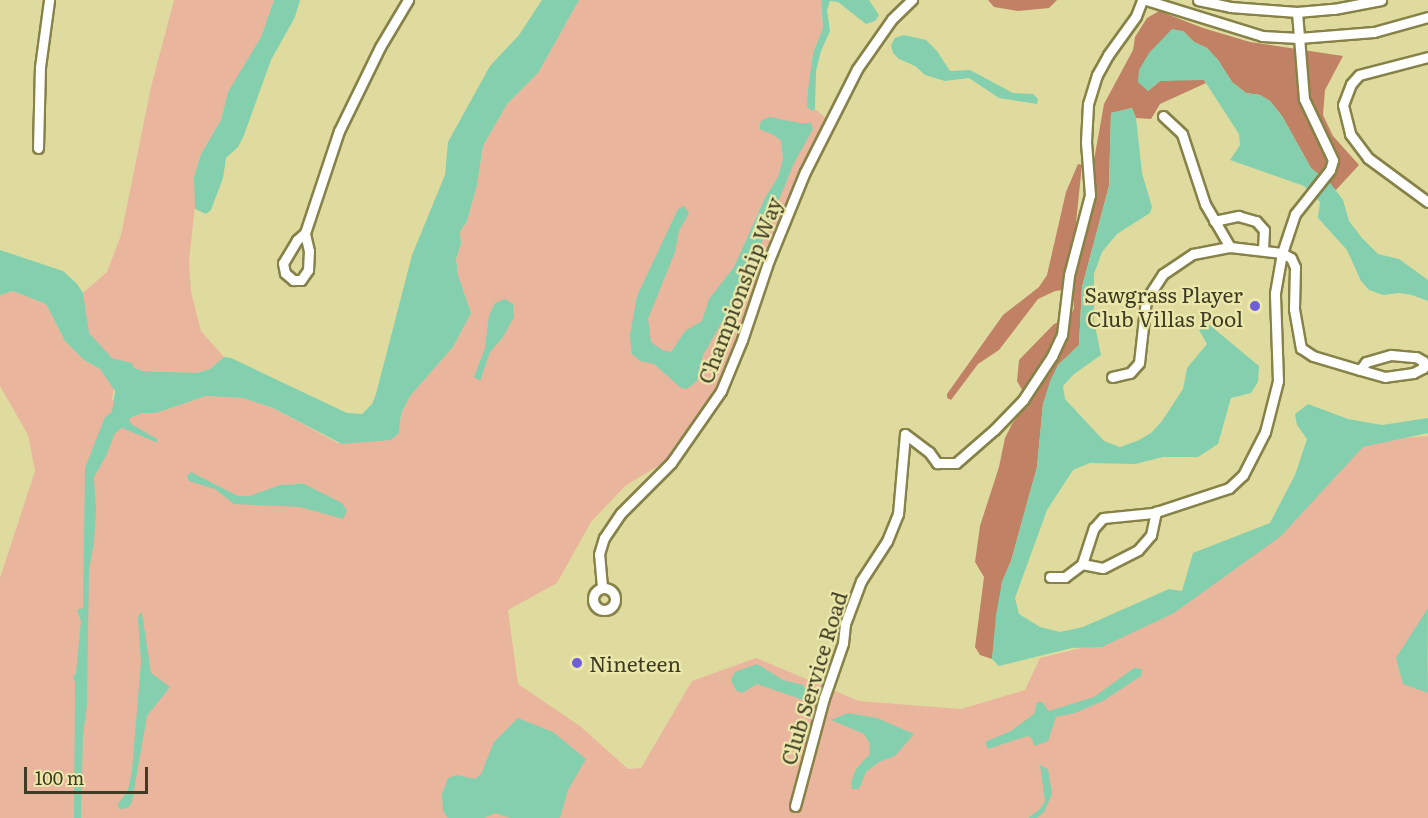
<!DOCTYPE html>
<html>
<head>
<meta charset="utf-8">
<style>
	body { margin:0 }
	#map { position:relative; width:1428px; height:818px; overflow:hidden; background:#dfdb9f; font-family:Literata,serif }
	div>[style] { position:absolute }
	.green>* { inset:0; background:#eab59d }
	.forest>* { inset:0; background:#c08164 }
	.water>* { inset:0; background:#84cfae }
	.roads { filter:drop-shadow(2px 0 #868248) drop-shadow(-2px 0 #868248) drop-shadow(0 2px #868248) drop-shadow(0 -2px #868248) }
	.minor>* { height:9px; margin:-4.5px; padding:0 4.5px; transform-origin:4.5px; border-radius:4.5px; background:#fff }
	.minor>.ring { margin:-4.5px; padding:0; box-sizing:content-box; background:none; border:9px solid #fff; border-radius:50% }
	.dots>* { width:16px; height:16px; translate:-50% -50%; box-sizing:border-box; border:3px solid #ece8ab; border-radius:50% }
	span { translate:-50% -50%; white-space:nowrap; text-align:center; line-height:1.15; -webkit-text-stroke:4.5px #ece8ab; paint-order:stroke }
	.street-label { font-size:21px; color:#3e3d24 }
	.poi-label { font-size:21px; color:#3e3d24 }
	.right { translate:-100% -50%; text-align:right }
	.left { translate:0 -50%; text-align:left }
	.scale { position:absolute; left:24px; top:767px; width:124px; height:27px; box-sizing:border-box; border:3px solid #3e3d24; border-top:0; padding-left:8px; font-size:18px; line-height:21px; white-space:nowrap; color:#3e3d24; -webkit-text-stroke:4px #ece8ab; paint-order:stroke }
</style>
</head>
<body>
<div id="map">
	<div class="green">
		<i style="clip-path:polygon(174px 0,274px 0,261px 37px,229px 92px,221px 120px,201px 154px,194px 177px,196px 197px,189px 261px,191px 292px,201px 331px,224px 357px,210px 369px,197px 373px,142px 371px,133px 367px,131px 363px,112px 358px,88px 333px,83px 293px,107px 272px,121px 235px,151px 87px)"></i>
		<i style="clip-path:polygon(579px 0,821px 0,823px 28px,813px 53px,807px 107px,812px 111px,815px 109px,826px 118px,725px 374px,683px 451px,625px 486px,591px 522px,557px 583px,508px 610px,518px 684px,580px 726px,628px 769px,641px 768px,692px 681px,756px 658px,859px 701px,961px 709px,1025px 690px,1040px 658px,1093px 645px,1180px 608px,1291px 525px,1367px 441px,1428px 436px,1428px 818px,0 818px,0 578px,35px 471px,28px 435px,0 386px,0 295px,13px 291px,46px 304px,65px 341px,84px 360px,100px 369px,114px 388px,112px 399px,130px 418px,142px 413px,156px 413px,206px 396px,243px 398px,273px 408px,338px 443px,391px 439px,399px 433px,401px 414px,410px 396px,453px 347px,471px 313px,458px 275px,456px 259px,461px 244px,460px 232px,467px 221px,477px 185px,483px 146px,507px 104px,538px 73px)"></i>
	</div>
	<div class="forest">
		<i style="clip-path:polygon(988px 0,1057px 0,1049px 8px,1018px 11px,994px 7px)"></i>
		<i style="clip-path:polygon(1159px 11px,1203px 28px,1250px 42px,1343px 56px,1325px 90px,1323px 115px,1333px 136px,1359px 165px,1336px 190px,1311px 168px,1282px 116px,1270px 101px,1260px 95px,1246px 93px,1232px 82px,1218px 60px,1207px 48px,1194px 42px,1183px 31px,1148px 91px,1160px 81px,1187px 79px,1204px 80px,1206px 83px,1160px 104px,1151px 119px,1136px 118px,1132px 108px,1111px 113px,1109px 186px,1082px 287px,1079px 345px,1058px 365px,1043px 404px,1037px 467px,1011px 561px,1002px 582px,992px 659px,980px 655px,975px 647px,984px 577px,975px 562px,980px 526px,999px 467px,1005px 438px,1012px 424px,1029px 402px,1017px 381px,1019px 360px,1054px 324px,1070px 317px,1074px 308px,1072px 289px,1055px 291px,1038px 299px,999px 350px,978px 364px,951px 400px,947px 398px,947px 394px,1003px 315px,1039px 287px,1047px 275px,1066px 192px,1078px 164px,1082px 165px,1074px 242px,1083px 239px,1095px 189px,1094px 160px,1104px 104px,1133px 50px,1135px 37px,1147px 18px)"></i>
	</div>
	<div class="water">
		<i style="clip-path:polygon(274px 0,300px 0,295px 17px,271px 60px,244px 135px,238px 147px,226px 158px,223px 178px,211px 210px,206px 214px,195px 209px,194px 177px,201px 154px,221px 120px,228px 92px,261px 37px)"></i>
		<i style="clip-path:polygon(542px 0,579px 0,538px 73px,507px 104px,483px 146px,477px 185px,467px 221px,460px 232px,461px 244px,456px 259px,458px 275px,471px 313px,453px 347px,410px 396px,401px 414px,399px 433px,391px 440px,342px 444px,273px 408px,243px 398px,206px 396px,156px 413px,142px 413px,130px 418px,129px 421px,133px 425px,157px 439px,158px 443px,122px 428px,115px 433px,106px 456px,94px 477px,96px 510px,94px 543px,89px 570px,87px 705px,83px 735px,81px 818px,74px 818px,75px 682px,73px 677px,76px 673px,81px 621px,77px 610px,83px 608px,85px 468px,105px 417px,112px 412px,115px 391px,100px 369px,84px 360px,65px 341px,46px 304px,13px 291px,0 295px,0 250px,63px 271px,77px 284px,83px 293px,89px 333px,112px 358px,132px 363px,133px 367px,142px 371px,197px 373px,210px 369px,224px 357px,231px 358px,347px 413px,362px 414px,372px 404px,376px 394px,412px 255px,445px 175px,448px 142px,490px 66px,519px 35px)"></i>
		<i style="clip-path:polygon(821px 0,869px 0,879px 15px,875px 21px,866px 24px,838px 2px,830px 1px,827px 10px,830px 31px,821px 51px,816px 71px,815px 109px,812px 111px,807px 107px,808px 90px,813px 53px,823px 28px)"></i>
		<i style="clip-path:polygon(1172px 29px,1183px 31px,1194px 42px,1207px 48px,1218px 60px,1232px 82px,1246px 93px,1260px 95px,1270px 101px,1282px 116px,1311px 168px,1331px 184px,1343px 200px,1349px 221px,1362px 238px,1378px 254px,1399px 259px,1428px 280px,1428px 301px,1412px 295px,1399px 293px,1383px 295px,1369px 290px,1361px 281px,1347px 250px,1318px 218px,1320px 202px,1304px 186px,1230px 160px,1240px 145px,1239px 134px,1204px 80px,1160px 81px,1148px 91px,1138px 82px,1139px 70px,1149px 53px)"></i>
		<i style="clip-path:polygon(904px 35px,926px 40px,937px 51px,950px 71px,970px 70px,1013px 93px,1033px 94px,1038px 99px,1037px 104px,999px 98px,969px 78px,945px 81px,925px 75px,915px 66px,899px 59px,893px 53px,891px 45px,895px 38px)"></i>
		<i style="clip-path:polygon(1132px 108px,1136px 118px,1142px 173px,1152px 207px,1150px 213px,1117px 234px,1102px 252px,1094px 274px,1094px 321px,1101px 355px,1074px 374px,1063px 386px,1065px 399px,1104px 441px,1120px 447px,1137px 441px,1151px 433px,1162px 421px,1183px 389px,1187px 368px,1207px 344px,1199px 330px,1206px 322px,1259px 366px,1258px 382px,1251px 393px,1231px 398px,1218px 444px,1198px 457px,1163px 457px,1135px 464px,1090px 463px,1073px 470px,1047px 510px,1015px 598px,1019px 614px,1040px 627px,1060px 632px,1083px 627px,1169px 589px,1182px 591px,1193px 553px,1270px 523px,1295px 475px,1307px 439px,1297px 425px,1295px 414px,1308px 404px,1348px 419px,1382px 425px,1428px 418px,1428px 433px,1363px 447px,1281px 536px,1174px 613px,1102px 647px,1072px 648px,999px 666px,992px 659px,996px 615px,1002px 582px,1011px 561px,1037px 467px,1043px 404px,1050px 381px,1058px 365px,1079px 345px,1082px 287px,1109px 186px,1111px 113px)"></i>
		<i style="clip-path:polygon(770px 117px,800px 123px,811px 123px,813px 129px,794px 163px,746px 281px,703px 355px,697px 381px,687px 389px,681px 388px,654px 364px,640px 361px,632px 354px,630px 335px,637px 296px,678px 209px,684px 206px,689px 213px,679px 231px,675px 252px,648px 319px,651px 342px,662px 350px,671px 352px,685px 331px,702px 321px,709px 299px,734px 267px,765px 198px,778px 177px,783px 159px,781px 141px,774px 135px,759px 129px,761px 121px)"></i>
		<i style="clip-path:polygon(505px 299px,513px 304px,514px 317px,503px 337px,490px 352px,480px 381px,474px 377px,485px 348px,489px 315px,495px 303px)"></i>
		<i style="clip-path:polygon(191px 472px,238px 496px,250px 496px,280px 485px,304px 484px,342px 503px,347px 511px,343px 519px,300px 507px,234px 504px,215px 489px,189px 481px,187px 476px)"></i>
		<i style="clip-path:polygon(1428px 608px,1427px 663px,1428px 693px,1403px 684px,1396px 658px)"></i>
		<i style="clip-path:polygon(142px 613px,151px 673px,170px 687px,147px 716px,132px 802px,128px 808px,119px 809px,118px 804px,128px 790px,132px 770px,141px 662px,138px 619px,139px 614px)"></i>
		<i style="clip-path:polygon(757px 664px,783px 680px,803px 685px,809px 696px,806px 701px,757px 684px,742px 693px,736px 690px,731px 680px,735px 672px)"></i>
		<i style="clip-path:polygon(1134px 668px,1142px 669px,1141px 676px,1103px 701px,1075px 713px,1056px 717px,1048px 741px,1035px 746px,1031px 737px,1027px 736px,988px 749px,985px 742px,1011px 731px,1034px 714px,1037px 702px,1042px 702px,1049px 711px,1094px 697px)"></i>
		<i style="clip-path:polygon(848px 713px,877px 718px,914px 734px,895px 756px,879px 762px,866px 772px,859px 789px,852px 789px,851px 782px,856px 769px,869px 755px,870px 744px,864px 734px,831px 720px)"></i>
		<i style="clip-path:polygon(518px 718px,553px 732px,586px 759px,568px 790px,560px 818px,511px 818px,495px 813px,484px 818px,448px 818px,443px 811px,442px 794px,448px 778px,457px 775px,475px 779px,481px 774px,494px 742px)"></i>
		<i style="clip-path:polygon(1040px 765px,1048px 769px,1052px 794px,1044px 812px,1037px 818px,1028px 818px,1040px 809px,1045px 801px)"></i>
	</div>
	<div class="roads">
		<div class="minor">
			<i style="left:1146px;top:0;width:121px;rotate:17.2deg"></i>
			<i style="left:1262px;top:36px;width:37px;rotate:3deg"></i>
			<i style="left:1299px;top:38px;width:75px;rotate:-4.6deg"></i>
			<i style="left:1374px;top:32px;width:56px;rotate:-15.5deg"></i>
			<i style="left:1198px;top:0;width:33px;rotate:12deg"></i>
			<i style="left:1230px;top:7px;width:67px;rotate:4.3deg"></i>
			<i style="left:1297px;top:12px;width:37px;rotate:-5deg"></i>
			<i style="left:1334px;top:9px;width:48px;rotate:-10.8deg"></i>
			<i style="left:1428px;top:57px;width:71px;rotate:165.4deg"></i>
			<i style="left:1359px;top:75px;width:12px;rotate:132deg"></i>
			<i style="left:1351px;top:84px;width:22px;rotate:111deg"></i>
			<i style="left:1343px;top:105px;width:30px;rotate:76deg"></i>
			<i style="left:1350px;top:134px;width:30px;rotate:53deg"></i>
			<i style="left:1368px;top:158px;width:74px;rotate:36.3deg"></i>
			<i style="left:1163px;top:116px;width:26px;rotate:43deg"></i>
			<i style="left:1182px;top:134px;width:74px;rotate:71.8deg"></i>
			<i style="left:1205px;top:204px;width:50px;rotate:59.8deg"></i>
			<i style="left:38px;top:148px;width:81px;rotate:-88.6deg"></i>
			<i style="left:40px;top:67px;width:68px;rotate:-82.3deg"></i>
			<i style="left:1214px;top:221px;width:25px;rotate:-12deg"></i>
			<i style="left:1238px;top:216px;width:19px;rotate:16deg"></i>
			<i style="left:1256px;top:221px;width:12px;rotate:48deg"></i>
			<i style="left:1264px;top:230px;width:20px;rotate:93deg"></i>
			<i style="left:305px;top:233px;width:11px;rotate:139deg"></i>
			<i style="left:297px;top:240px;width:27px;rotate:121deg"></i>
			<i style="left:283px;top:263px;width:10px;rotate:79deg"></i>
			<i style="left:285px;top:273px;width:11px;rotate:41deg"></i>
			<i style="left:293px;top:280px;width:8px"></i>
			<i style="left:301px;top:280px;width:12px;rotate:-55deg"></i>
			<i style="left:308px;top:270px;width:19px;rotate:-87deg"></i>
			<i style="left:309px;top:251px;width:18px;rotate:-103deg"></i>
			<i style="left:305px;top:233px;width:108px;rotate:-71.6deg"></i>
			<i style="left:339px;top:131px;width:93px;rotate:-64deg"></i>
			<i style="left:380px;top:47px;width:55px;rotate:-59.2deg"></i>
			<i style="left:1391px;top:355px;width:25px;rotate:5deg"></i>
			<i style="left:1416px;top:357px;width:8px;rotate:30deg"></i>
			<i style="left:1423px;top:361px;width:7px;rotate:90deg"></i>
			<i style="left:1423px;top:368px;width:11px;rotate:153deg"></i>
			<i style="left:1413px;top:373px;width:28px;rotate:172deg"></i>
			<i style="left:1385px;top:377px;width:26px;rotate:-164deg"></i>
			<i style="left:1360px;top:370px;width:10px;rotate:-53deg"></i>
			<i style="left:1366px;top:362px;width:26px;rotate:-16deg"></i>
			<i style="left:1112px;top:377px;width:18px;rotate:-13deg"></i>
			<i style="left:1130px;top:373px;width:13px;rotate:-48deg"></i>
			<i style="left:1139px;top:363px;width:63px;rotate:-83.7deg"></i>
			<i style="left:1146px;top:300px;width:31px;rotate:-57deg"></i>
			<i style="left:1163px;top:274px;width:36px;rotate:-34deg"></i>
			<i style="left:1193px;top:254px;width:38px;rotate:-11deg"></i>
			<i style="left:1230px;top:247px;width:52px;rotate:6.6deg"></i>
			<i style="left:1282px;top:253px;width:10px;rotate:29deg"></i>
			<i style="left:1291px;top:258px;width:10px;rotate:66deg"></i>
			<i style="left:1295px;top:267px;width:42px;rotate:91.4deg"></i>
			<i style="left:1294px;top:309px;width:40px;rotate:80deg"></i>
			<i style="left:1301px;top:348px;width:14px;rotate:34deg"></i>
			<i style="left:1313px;top:356px;width:49px;rotate:16.6deg"></i>
			<i style="left:1082px;top:564px;width:21px;rotate:11deg"></i>
			<i style="left:1103px;top:568px;width:39px;rotate:-27deg"></i>
			<i style="left:1138px;top:550px;width:20px;rotate:-49deg"></i>
			<i style="left:1151px;top:535px;width:24px;rotate:-78deg"></i>
			<i style="left:1050px;top:577px;width:15px"></i>
			<i style="left:1065px;top:577px;width:21px;rotate:-37deg"></i>
			<i style="left:1082px;top:564px;width:38px;rotate:-72deg"></i>
			<i style="left:1094px;top:528px;width:13px;rotate:-48deg"></i>
			<i style="left:1103px;top:518px;width:50px;rotate:-5.7deg"></i>
			<i style="left:1153px;top:513px;width:80px;rotate:-18.2deg"></i>
			<i style="left:1229px;top:488px;width:19px;rotate:-43deg"></i>
			<i style="left:1243px;top:475px;width:48px;rotate:-62.9deg"></i>
			<i style="left:1265px;top:432px;width:53px;rotate:-75.7deg"></i>
			<i style="left:1278px;top:381px;width:88px;rotate:-92deg"></i>
			<i style="left:1275px;top:293px;width:41px;rotate:-80.1deg"></i>
			<i style="left:1282px;top:253px;width:41px;rotate:-71.6deg"></i>
			<i style="left:1295px;top:214px;width:56px;rotate:-51.5deg"></i>
			<i style="left:1330px;top:170px;width:10px;rotate:-73deg"></i>
			<i style="left:1333px;top:160px;width:68px;rotate:-115.4deg"></i>
			<i style="left:1304px;top:99px;width:87px;rotate:-94.6deg"></i>
			<i style="left:602px;top:587px;width:33px;rotate:-95deg"></i>
			<i style="left:599px;top:554px;width:17px;rotate:-73deg"></i>
			<i style="left:604px;top:538px;width:30px;rotate:-56deg"></i>
			<i style="left:621px;top:513px;width:71px;rotate:-45deg"></i>
			<i style="left:671px;top:463px;width:88px;rotate:-55.2deg"></i>
			<i style="left:721px;top:391px;width:55px;rotate:-67.6deg"></i>
			<i style="left:742px;top:340px;width:84px;rotate:-71.4deg"></i>
			<i style="left:769px;top:260px;width:95px;rotate:-67.8deg"></i>
			<i style="left:805px;top:172px;width:115px;rotate:-63.2deg"></i>
			<i style="left:857px;top:69px;width:61px;rotate:-55deg"></i>
			<i style="left:892px;top:19px;width:28px;rotate:-44deg"></i>
			<i class="ring" style="left:593px;top:588px;width:13px;height:13px"></i>
			<i style="left:795px;top:806px;width:112px;rotate:-75deg"></i>
			<i style="left:824px;top:698px;width:58px;rotate:-70.9deg"></i>
			<i style="left:843px;top:643px;width:19px;rotate:-84deg"></i>
			<i style="left:845px;top:624px;width:46px;rotate:-69.6deg"></i>
			<i style="left:861px;top:581px;width:48px;rotate:-57deg"></i>
			<i style="left:887px;top:541px;width:29px;rotate:-68deg"></i>
			<i style="left:898px;top:514px;width:80px;rotate:-85deg"></i>
			<i style="left:905px;top:434px;width:30px;rotate:37deg"></i>
			<i style="left:929px;top:452px;width:14px;rotate:54deg"></i>
			<i style="left:937px;top:463px;width:19px"></i>
			<i style="left:956px;top:463px;width:50px;rotate:-41deg"></i>
			<i style="left:994px;top:430px;width:42px;rotate:-46deg"></i>
			<i style="left:1023px;top:400px;width:53px;rotate:-56.6deg"></i>
			<i style="left:1052px;top:356px;width:23px;rotate:-65deg"></i>
			<i style="left:1062px;top:335px;width:60px;rotate:-83.3deg"></i>
			<i style="left:1069px;top:275px;width:83px;rotate:-75.3deg"></i>
			<i style="left:1090px;top:195px;width:53px;rotate:-94.3deg"></i>
			<i style="left:1086px;top:142px;width:38px;rotate:-87deg"></i>
			<i style="left:1088px;top:104px;width:30px;rotate:-73deg"></i>
			<i style="left:1097px;top:75px;width:23px;rotate:-61deg"></i>
			<i style="left:1108px;top:55px;width:48px;rotate:-54.3deg"></i>
			<i style="left:1136px;top:16px;width:17px;rotate:-69deg"></i>
		</div>
	</div>
	<div class="dots">
		<i style="left:1255px;top:306px;background:#6f5ed9"></i>
		<i style="left:577px;top:663px;background:#6f5ed9"></i>
	</div>
	<div class="street-label">
		<span style="left:739px;top:290px;rotate:-69deg">Championship Way</span>
		<span style="left:813px;top:678px;rotate:-73deg">Club Service Road</span>
	</div>
	<div class="poi-label">
		<span class="right" style="left:1243px;top:306px">Sawgrass Player<br>Club Villas Pool</span>
		<span class="left" style="left:589px;top:663px">Nineteen</span>
	</div>
	<div class="scale">100 m</div>
</div>
</body>
</html>
